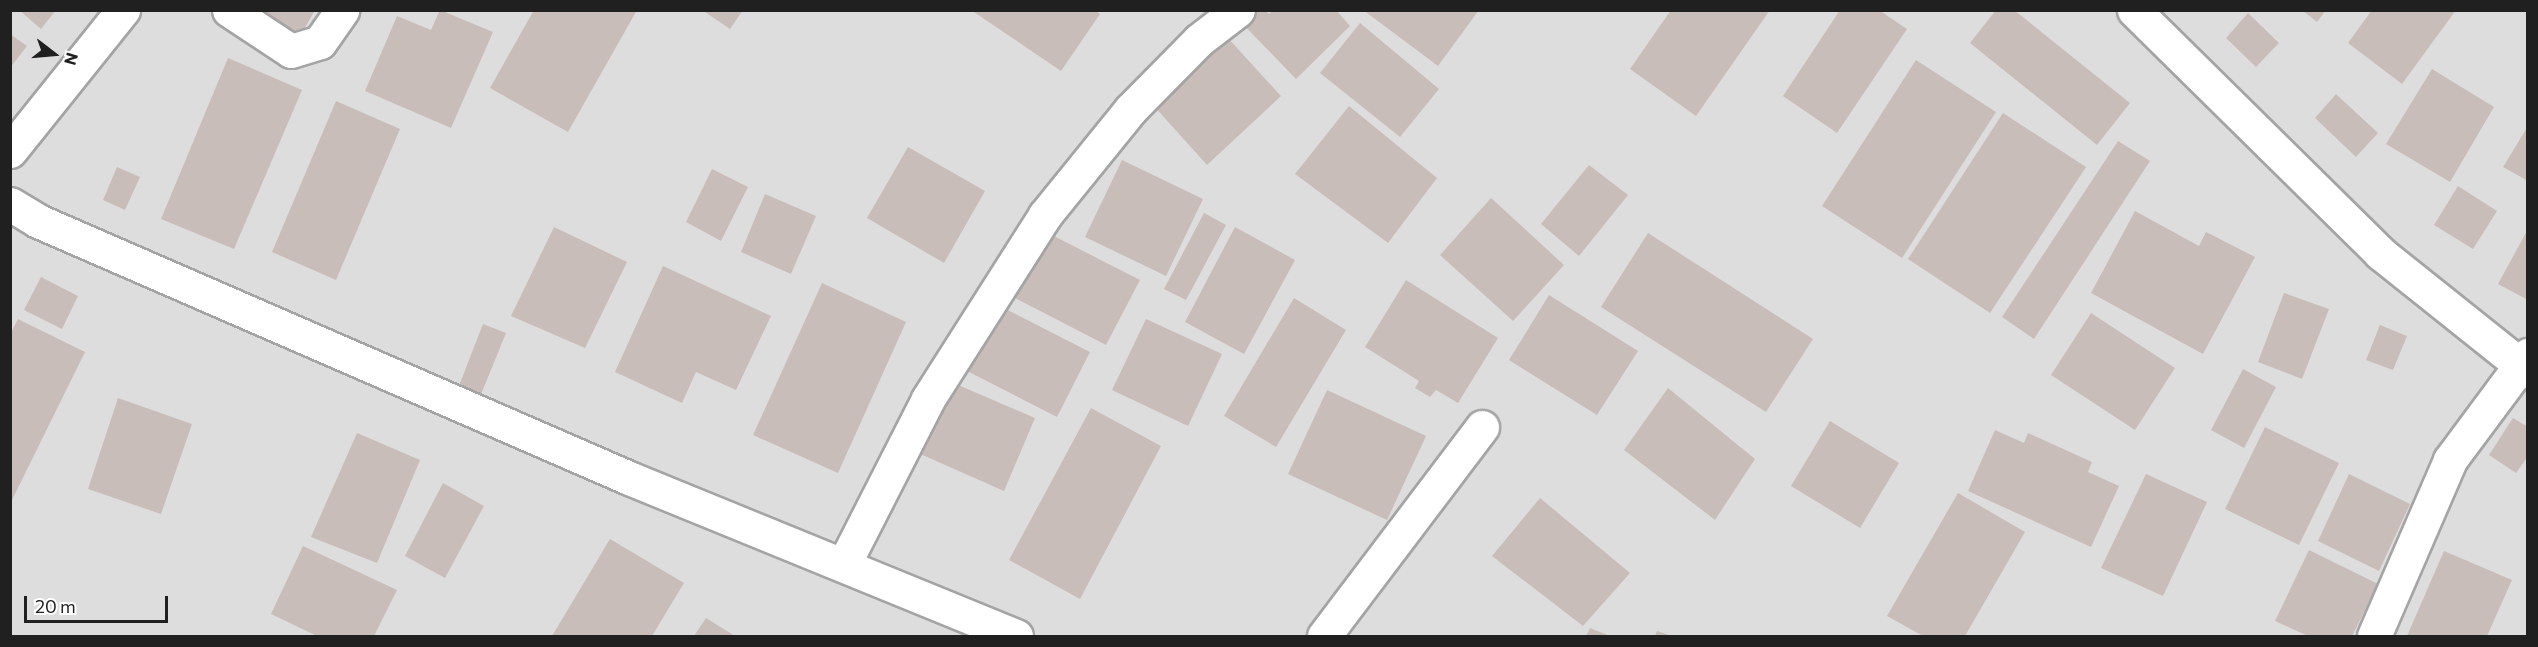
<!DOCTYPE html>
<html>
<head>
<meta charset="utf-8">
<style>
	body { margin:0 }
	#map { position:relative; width:2538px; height:647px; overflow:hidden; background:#f1ebe6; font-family:Commissioner,sans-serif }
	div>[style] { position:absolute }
	.residential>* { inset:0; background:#dedddd }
	.building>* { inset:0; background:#c9bdb9 }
	.roads { filter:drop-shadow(2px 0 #a4a4a4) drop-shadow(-2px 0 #a4a4a4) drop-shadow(0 2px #a4a4a4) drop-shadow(0 -2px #a4a4a4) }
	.street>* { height:33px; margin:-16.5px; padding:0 16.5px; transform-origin:16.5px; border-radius:16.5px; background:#fff }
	span { translate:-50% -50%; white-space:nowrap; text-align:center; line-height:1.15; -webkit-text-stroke:4.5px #fff; paint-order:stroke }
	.frame { position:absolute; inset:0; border:12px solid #202020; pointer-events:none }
	.north { position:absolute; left:24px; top:24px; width:60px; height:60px; -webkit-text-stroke:4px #fff; paint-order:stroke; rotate:106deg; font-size:16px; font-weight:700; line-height:24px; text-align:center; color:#202020 }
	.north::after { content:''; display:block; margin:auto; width:21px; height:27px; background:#202020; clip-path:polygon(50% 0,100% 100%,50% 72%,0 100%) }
	.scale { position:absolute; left:24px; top:596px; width:144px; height:27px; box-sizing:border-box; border:3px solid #202020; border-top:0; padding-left:8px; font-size:18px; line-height:21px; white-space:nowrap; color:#202020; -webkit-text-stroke:4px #fff; paint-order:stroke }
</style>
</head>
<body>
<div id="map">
	<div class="residential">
		<i style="clip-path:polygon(11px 11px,2527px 11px,2527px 636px,11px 636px)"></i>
	</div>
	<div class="building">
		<i style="clip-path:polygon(19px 10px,56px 10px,41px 29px)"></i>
		<i style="clip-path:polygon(243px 10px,315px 10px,297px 42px)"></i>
		<i style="clip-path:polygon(440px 10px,493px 32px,451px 128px,365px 91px,397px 16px,431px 30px)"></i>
		<i style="clip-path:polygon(534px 10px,637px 10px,568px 132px,490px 88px)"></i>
		<i style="clip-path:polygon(702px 10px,743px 10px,730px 29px)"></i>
		<i style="clip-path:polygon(971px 10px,1095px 10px,1100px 14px,1061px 71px)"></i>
		<i style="clip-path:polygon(1250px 10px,1265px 10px,1269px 14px,1273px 10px,1336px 10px,1350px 26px,1296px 79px,1240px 21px)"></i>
		<i style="clip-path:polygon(1363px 10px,1479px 10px,1438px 66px)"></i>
		<i style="clip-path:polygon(1671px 10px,1770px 10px,1696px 116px,1630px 69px)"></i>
		<i style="clip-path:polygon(1840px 10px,1879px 10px,1907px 29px,1837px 133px,1783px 96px)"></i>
		<i style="clip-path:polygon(1996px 10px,2014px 10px,2130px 103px,2097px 145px,1970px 43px)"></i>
		<i style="clip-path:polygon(2302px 10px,2326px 10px,2317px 22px)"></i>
		<i style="clip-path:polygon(2372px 10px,2456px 10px,2402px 84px,2348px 43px)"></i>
		<i style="clip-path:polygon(2248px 13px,2279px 43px,2256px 67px,2226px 38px)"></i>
		<i style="clip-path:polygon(1360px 23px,1439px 89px,1400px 137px,1320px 73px)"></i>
		<i style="clip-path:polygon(10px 34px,27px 46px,10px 68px)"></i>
		<i style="clip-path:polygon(1227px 37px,1281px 96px,1207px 165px,1153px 105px)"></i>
		<i style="clip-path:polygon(228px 58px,302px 90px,234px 249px,161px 219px)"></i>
		<i style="clip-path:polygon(1916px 60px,1996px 112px,1902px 258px,1822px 206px)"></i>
		<i style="clip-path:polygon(2432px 69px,2494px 107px,2450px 182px,2386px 144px)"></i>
		<i style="clip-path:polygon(2336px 94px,2378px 133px,2356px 157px,2315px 118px)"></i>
		<i style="clip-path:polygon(336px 101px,400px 129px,336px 280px,272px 252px)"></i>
		<i style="clip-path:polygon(1349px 106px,1437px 178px,1388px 243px,1295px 174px)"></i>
		<i style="clip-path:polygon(2003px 113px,2086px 167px,1990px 313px,1908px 259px)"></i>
		<i style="clip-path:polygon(2528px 126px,2528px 181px,2503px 167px)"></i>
		<i style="clip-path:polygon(2118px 141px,2150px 161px,2034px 339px,2002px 317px)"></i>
		<i style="clip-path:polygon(908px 147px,985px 191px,944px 263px,867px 218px)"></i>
		<i style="clip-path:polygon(1122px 160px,1203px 199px,1166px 276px,1085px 237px)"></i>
		<i style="clip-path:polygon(1589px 165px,1628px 195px,1579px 256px,1541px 224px)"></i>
		<i style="clip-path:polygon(117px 167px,140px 177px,125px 210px,103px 200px)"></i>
		<i style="clip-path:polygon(712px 169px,748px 187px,721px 241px,686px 222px)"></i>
		<i style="clip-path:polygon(2458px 186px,2497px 211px,2473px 249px,2434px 225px)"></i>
		<i style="clip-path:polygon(765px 194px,816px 216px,791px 274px,741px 252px)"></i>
		<i style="clip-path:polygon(1491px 198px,1564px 265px,1513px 321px,1440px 255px)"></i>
		<i style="clip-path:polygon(2135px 211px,2199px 246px,2206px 232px,2255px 257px,2203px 354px,2091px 293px)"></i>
		<i style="clip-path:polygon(1204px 213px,1226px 225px,1186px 300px,1164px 289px)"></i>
		<i style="clip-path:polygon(554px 227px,627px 262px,585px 348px,511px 316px)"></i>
		<i style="clip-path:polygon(1235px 227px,1295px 260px,1244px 354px,1185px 322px)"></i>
		<i style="clip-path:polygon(2528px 229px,2528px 300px,2498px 284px)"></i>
		<i style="clip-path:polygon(1044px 231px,1140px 280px,1106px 345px,1011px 296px)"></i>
		<i style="clip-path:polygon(1648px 233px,1813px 339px,1766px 412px,1601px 307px)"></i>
		<i style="clip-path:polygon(663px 266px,771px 316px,736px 390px,696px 372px,682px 403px,615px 372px)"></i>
		<i style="clip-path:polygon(41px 277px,78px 296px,62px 329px,24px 310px)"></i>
		<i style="clip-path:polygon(1406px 280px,1498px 338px,1458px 403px,1436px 390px,1430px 397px,1415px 388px,1419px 381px,1365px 347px)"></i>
		<i style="clip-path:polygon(822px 283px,906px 322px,838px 473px,753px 435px)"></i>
		<i style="clip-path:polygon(2284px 293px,2329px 309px,2302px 379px,2258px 362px)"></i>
		<i style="clip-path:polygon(1549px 295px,1638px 351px,1597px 415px,1509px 360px)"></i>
		<i style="clip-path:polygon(1294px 298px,1346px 330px,1276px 447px,1224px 416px)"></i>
		<i style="clip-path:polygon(998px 305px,1090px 352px,1057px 417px,965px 370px)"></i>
		<i style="clip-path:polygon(2091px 313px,2175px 368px,2135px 430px,2051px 375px)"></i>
		<i style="clip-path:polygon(18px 319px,85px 352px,10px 504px,10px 335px)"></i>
		<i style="clip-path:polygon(1146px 319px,1222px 354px,1188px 426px,1112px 390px)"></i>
		<i style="clip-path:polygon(483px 324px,506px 333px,477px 404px,455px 396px)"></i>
		<i style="clip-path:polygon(2380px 325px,2407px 336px,2393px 370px,2366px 360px)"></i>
		<i style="clip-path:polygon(2243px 369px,2276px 387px,2244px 448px,2211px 430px)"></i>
		<i style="clip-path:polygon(949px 381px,1035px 418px,1004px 491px,918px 453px)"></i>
		<i style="clip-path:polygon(1668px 388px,1755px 459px,1715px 520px,1624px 450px)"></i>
		<i style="clip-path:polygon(1327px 390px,1426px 436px,1387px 520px,1288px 474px)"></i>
		<i style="clip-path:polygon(118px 398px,192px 424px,161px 514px,88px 489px)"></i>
		<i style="clip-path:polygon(1091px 408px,1161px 446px,1080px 599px,1009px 560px)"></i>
		<i style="clip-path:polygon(2513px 418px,2528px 427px,2528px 456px,2516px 473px,2489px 455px)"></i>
		<i style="clip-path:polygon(1830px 421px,1899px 463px,1860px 528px,1791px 486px)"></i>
		<i style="clip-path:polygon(2265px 427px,2339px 463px,2299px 545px,2225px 509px)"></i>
		<i style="clip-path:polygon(1995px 430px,2024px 443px,2028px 433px,2092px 462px,2088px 472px,2119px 486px,2091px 547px,1968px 491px)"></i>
		<i style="clip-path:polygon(357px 433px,420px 460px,377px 563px,311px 537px)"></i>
		<i style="clip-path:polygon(2146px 474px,2207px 502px,2163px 596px,2101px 568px)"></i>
		<i style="clip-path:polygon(2349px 474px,2410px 504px,2379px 571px,2318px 541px)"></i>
		<i style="clip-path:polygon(443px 483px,484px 506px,445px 578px,405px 556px)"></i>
		<i style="clip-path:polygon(1958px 493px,2025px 532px,1965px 636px,1923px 636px,1887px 616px)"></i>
		<i style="clip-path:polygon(1540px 498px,1630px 573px,1583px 626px,1492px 556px)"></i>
		<i style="clip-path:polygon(610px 539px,684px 583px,652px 636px,552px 636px)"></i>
		<i style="clip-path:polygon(303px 546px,397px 590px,374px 636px,317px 636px,271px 614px)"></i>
		<i style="clip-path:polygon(2309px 550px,2378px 584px,2352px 636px,2308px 636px,2275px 621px)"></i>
		<i style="clip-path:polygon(2444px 551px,2512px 580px,2487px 636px,2407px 636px)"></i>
		<i style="clip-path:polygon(706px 618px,735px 636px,694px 636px)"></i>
		<i style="clip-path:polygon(1590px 628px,1610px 636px,1586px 636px)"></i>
		<i style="clip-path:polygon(1657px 631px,1672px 636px,1655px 636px)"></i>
	</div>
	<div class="roads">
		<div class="street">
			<i style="left:229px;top:10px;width:74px;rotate:33.5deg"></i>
			<i style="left:291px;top:51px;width:30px;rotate:-17deg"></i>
			<i style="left:320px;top:42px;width:39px;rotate:-55deg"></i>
			<i style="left:2134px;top:10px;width:346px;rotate:44.6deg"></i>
			<i style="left:2380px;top:253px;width:189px;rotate:38.6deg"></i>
			<i style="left:10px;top:151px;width:181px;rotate:-51.3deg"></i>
			<i style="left:10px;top:204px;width:33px;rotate:31deg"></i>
			<i style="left:38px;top:221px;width:644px;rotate:23.5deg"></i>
			<i style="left:629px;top:478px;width:418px;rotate:22.2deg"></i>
			<i style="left:844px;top:564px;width:185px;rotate:-63deg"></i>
			<i style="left:928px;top:399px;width:218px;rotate:-57.5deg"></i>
			<i style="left:1045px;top:215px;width:135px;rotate:-51deg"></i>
			<i style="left:1130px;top:110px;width:98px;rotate:-45.4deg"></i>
			<i style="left:1199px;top:40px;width:49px;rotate:-37.6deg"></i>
			<i style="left:1324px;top:636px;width:262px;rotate:-52.9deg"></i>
			<i style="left:2374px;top:636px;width:192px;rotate:-66.6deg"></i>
			<i style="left:2450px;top:460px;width:131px;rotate:-53.4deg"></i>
		</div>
	</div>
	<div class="frame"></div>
	<div class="north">N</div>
	<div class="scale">20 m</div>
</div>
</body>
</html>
